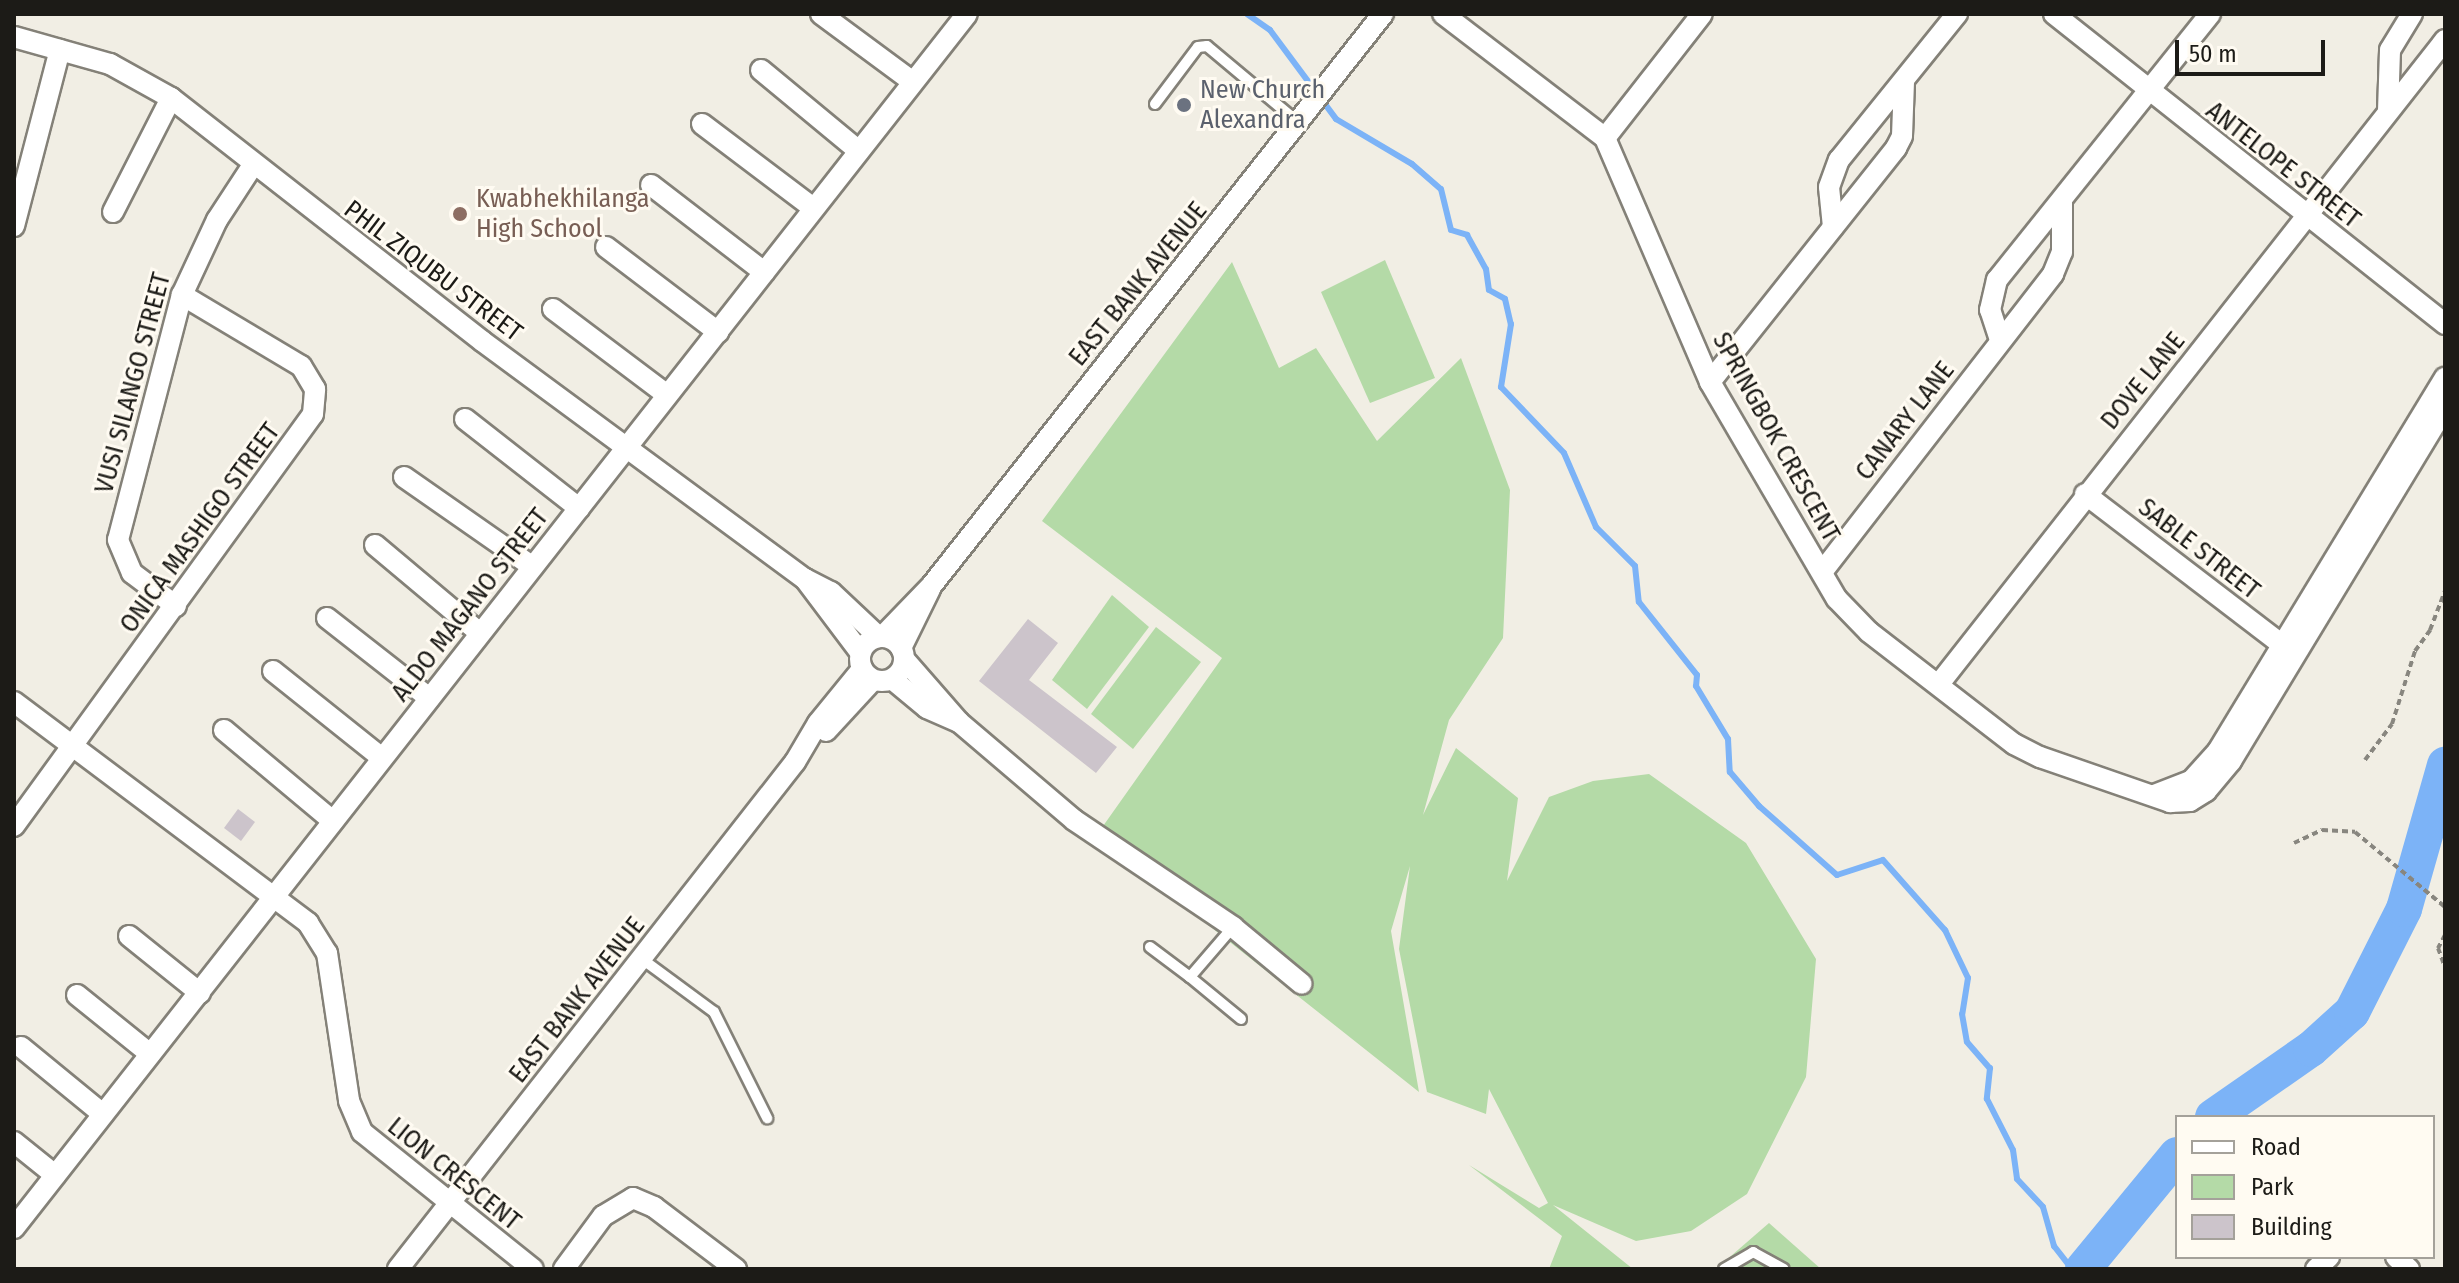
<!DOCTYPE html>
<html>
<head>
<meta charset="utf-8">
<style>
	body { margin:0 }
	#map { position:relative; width:2459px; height:1283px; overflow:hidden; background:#f1eee4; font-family:"Fira Sans Condensed",sans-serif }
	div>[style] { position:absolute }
	.green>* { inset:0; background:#b4daa7 }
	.stream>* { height:6px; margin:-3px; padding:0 3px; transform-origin:3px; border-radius:3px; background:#7cb3f7 }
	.river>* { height:36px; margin:-18px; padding:0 18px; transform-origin:18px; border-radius:18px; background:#7cb3f7 }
	.building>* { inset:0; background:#ccc4cb }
	.path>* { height:4px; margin-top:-2px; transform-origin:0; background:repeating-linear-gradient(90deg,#88867f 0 6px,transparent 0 10px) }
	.roads { filter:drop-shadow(2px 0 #848178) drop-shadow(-2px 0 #848178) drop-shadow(0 2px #848178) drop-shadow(0 -2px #848178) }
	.service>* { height:10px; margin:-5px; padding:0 5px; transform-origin:5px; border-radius:5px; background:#fff }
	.minor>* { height:20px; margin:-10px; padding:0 10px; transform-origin:10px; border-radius:10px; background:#fff }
	.minor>.ring { margin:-10px; padding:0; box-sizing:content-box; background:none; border:20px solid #fff; border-radius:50% }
	.dots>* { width:22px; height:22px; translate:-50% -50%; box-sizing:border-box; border:4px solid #fffbf2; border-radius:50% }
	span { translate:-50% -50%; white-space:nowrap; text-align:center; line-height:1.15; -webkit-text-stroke:6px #fffbf2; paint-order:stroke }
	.worship-label { font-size:26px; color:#5b616d }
	.left { translate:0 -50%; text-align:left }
	.street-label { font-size:26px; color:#1c1b17 }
	.education-label { font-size:26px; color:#785e54 }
	.frame { position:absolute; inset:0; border:16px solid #1c1b17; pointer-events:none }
	.legend { position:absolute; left:2175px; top:1115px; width:260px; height:144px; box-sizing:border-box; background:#fffbf2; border:2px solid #a4a19a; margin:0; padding:10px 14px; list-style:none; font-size:24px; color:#1c1b17 }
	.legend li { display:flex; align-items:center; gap:16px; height:40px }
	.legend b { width:40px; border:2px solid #a4a19a }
	.scale { position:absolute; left:2175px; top:40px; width:150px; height:36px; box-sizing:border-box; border:4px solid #1c1b17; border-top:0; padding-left:10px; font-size:24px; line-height:28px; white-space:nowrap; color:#1c1b17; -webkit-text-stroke:6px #fffbf2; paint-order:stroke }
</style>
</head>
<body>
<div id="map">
	<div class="green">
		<i style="clip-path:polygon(1385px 260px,1435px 378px,1370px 403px,1321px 292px)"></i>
		<i style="clip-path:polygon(1232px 262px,1279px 368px,1316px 348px,1377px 441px,1461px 358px,1510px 490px,1503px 638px,1449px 720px,1423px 815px,1456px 748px,1518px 798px,1507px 881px,1549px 797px,1593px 781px,1649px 774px,1746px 843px,1816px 959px,1806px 1077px,1747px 1194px,1691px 1231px,1636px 1241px,1553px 1205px,1633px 1269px,1549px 1269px,1562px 1236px,1469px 1165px,1539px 1208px,1548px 1203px,1489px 1089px,1486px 1114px,1427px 1092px,1399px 949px,1410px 866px,1391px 931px,1419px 1092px,1096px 836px,1222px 658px,1042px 521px)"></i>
		<i style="clip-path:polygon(1112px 595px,1149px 627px,1087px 709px,1052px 680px)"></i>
		<i style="clip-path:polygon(1156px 627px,1201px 662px,1133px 749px,1091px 714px)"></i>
		<i style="clip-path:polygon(1769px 1223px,1821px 1269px,1716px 1269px)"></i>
	</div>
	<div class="stream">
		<i style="left:1247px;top:14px;width:28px;rotate:35deg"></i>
		<i style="left:1270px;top:30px;width:111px;rotate:53.4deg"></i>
		<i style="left:1336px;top:119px;width:88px;rotate:30.6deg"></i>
		<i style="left:1412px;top:164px;width:38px;rotate:41deg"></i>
		<i style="left:1441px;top:189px;width:42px;rotate:76.3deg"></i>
		<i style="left:1451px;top:230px;width:17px;rotate:17deg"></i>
		<i style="left:1467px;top:235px;width:39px;rotate:61deg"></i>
		<i style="left:1486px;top:269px;width:21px;rotate:82deg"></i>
		<i style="left:1489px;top:290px;width:18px;rotate:29deg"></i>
		<i style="left:1505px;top:299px;width:26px;rotate:77deg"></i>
		<i style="left:1511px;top:324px;width:64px;rotate:99deg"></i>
		<i style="left:1501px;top:387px;width:91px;rotate:46.3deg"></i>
		<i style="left:1564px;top:453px;width:81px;rotate:66.6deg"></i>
		<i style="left:1596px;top:527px;width:55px;rotate:45deg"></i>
		<i style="left:1635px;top:566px;width:36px;rotate:84deg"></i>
		<i style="left:1639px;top:602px;width:93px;rotate:51.5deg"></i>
		<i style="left:1697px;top:675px;width:11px;rotate:95deg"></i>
		<i style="left:1696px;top:686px;width:62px;rotate:58.9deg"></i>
		<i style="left:1728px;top:739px;width:33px;rotate:87deg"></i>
		<i style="left:1730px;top:772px;width:45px;rotate:49.5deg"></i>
		<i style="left:1759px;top:806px;width:104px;rotate:41.5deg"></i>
		<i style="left:1837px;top:875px;width:48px;rotate:-18.1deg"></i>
		<i style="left:1883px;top:860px;width:94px;rotate:48.5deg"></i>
		<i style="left:1945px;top:930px;width:53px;rotate:64.4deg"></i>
		<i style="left:1968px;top:978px;width:36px;rotate:99deg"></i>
		<i style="left:1962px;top:1014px;width:28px;rotate:80deg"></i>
		<i style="left:1967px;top:1042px;width:35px;rotate:49deg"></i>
		<i style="left:1990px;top:1068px;width:31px;rotate:96deg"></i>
		<i style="left:1987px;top:1099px;width:57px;rotate:63deg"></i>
		<i style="left:2013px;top:1150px;width:29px;rotate:82deg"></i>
		<i style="left:2017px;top:1179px;width:38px;rotate:47deg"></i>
		<i style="left:2043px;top:1207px;width:41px;rotate:74.2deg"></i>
		<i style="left:2054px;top:1246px;width:29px;rotate:52deg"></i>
	</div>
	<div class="river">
		<i style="left:2213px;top:1117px;width:119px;rotate:-34.8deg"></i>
		<i style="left:2311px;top:1049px;width:55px;rotate:-42.1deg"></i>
		<i style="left:2352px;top:1012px;width:115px;rotate:-63.2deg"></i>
		<i style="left:2404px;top:909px;width:150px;rotate:-74.1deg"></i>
		<i style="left:2083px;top:1269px;width:148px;rotate:-50.5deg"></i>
	</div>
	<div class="building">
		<i style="clip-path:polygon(1028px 619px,1058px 643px,1029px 680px,1117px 747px,1096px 773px,979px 681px)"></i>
		<i style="clip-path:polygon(238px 809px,255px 822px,241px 841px,224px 828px)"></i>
	</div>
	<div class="path">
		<i style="left:2365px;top:760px;width:45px;rotate:-53.1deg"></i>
		<i style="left:2392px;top:724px;width:77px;rotate:-72.5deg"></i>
		<i style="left:2415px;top:651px;width:26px;rotate:-54deg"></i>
		<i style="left:2430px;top:630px;width:42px;rotate:-69deg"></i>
		<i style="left:2294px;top:843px;width:31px;rotate:-25deg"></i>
		<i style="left:2322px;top:830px;width:33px;rotate:3deg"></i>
		<i style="left:2355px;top:832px;width:117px;rotate:39.8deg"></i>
		<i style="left:2445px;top:935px;width:15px;rotate:118deg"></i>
		<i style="left:2438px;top:948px;width:20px;rotate:70deg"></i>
	</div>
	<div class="roads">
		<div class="service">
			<i style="left:1155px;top:104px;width:71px;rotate:-53deg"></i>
			<i style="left:1198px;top:47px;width:9px;rotate:-6deg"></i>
			<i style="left:1207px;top:46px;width:119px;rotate:39.9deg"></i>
			<i style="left:1150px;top:947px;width:50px;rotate:36.9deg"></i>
			<i style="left:1190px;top:977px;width:66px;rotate:-49.3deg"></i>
			<i style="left:642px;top:959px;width:89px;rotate:36.4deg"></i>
			<i style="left:714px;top:1012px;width:119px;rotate:63.4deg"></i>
			<i style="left:1190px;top:977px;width:66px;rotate:39.5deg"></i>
			<i style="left:1724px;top:1269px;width:34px;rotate:-30deg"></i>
			<i style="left:1753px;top:1252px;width:35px;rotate:29deg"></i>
		</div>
		<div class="minor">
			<i style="left:821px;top:14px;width:114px;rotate:36.5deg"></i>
			<i style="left:1443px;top:14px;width:204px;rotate:37.4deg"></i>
			<i style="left:1605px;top:138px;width:266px;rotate:66.7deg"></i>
			<i style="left:1710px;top:382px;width:251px;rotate:59.7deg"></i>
			<i style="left:1837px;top:599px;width:46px;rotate:45.9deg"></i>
			<i style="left:1869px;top:632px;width:183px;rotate:37.7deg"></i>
			<i style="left:2014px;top:744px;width:29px;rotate:27deg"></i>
			<i style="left:2040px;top:757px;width:138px;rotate:19.1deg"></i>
			<i style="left:2170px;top:802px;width:20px;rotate:-3deg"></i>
			<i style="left:2190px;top:801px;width:19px;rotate:-32deg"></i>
			<i style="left:2206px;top:791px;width:39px;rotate:-50deg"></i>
			<i style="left:2231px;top:761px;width:413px;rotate:-58.8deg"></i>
			<i style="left:2054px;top:14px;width:499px;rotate:38.4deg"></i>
			<i style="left:14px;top:37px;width:100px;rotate:15.7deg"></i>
			<i style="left:110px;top:64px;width:70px;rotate:29.1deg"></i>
			<i style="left:171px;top:98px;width:395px;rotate:38deg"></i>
			<i style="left:482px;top:341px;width:401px;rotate:36.4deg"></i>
			<i style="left:805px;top:579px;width:29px;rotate:27deg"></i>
			<i style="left:831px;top:592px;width:66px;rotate:43.2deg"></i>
			<i style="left:761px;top:70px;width:127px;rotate:39.6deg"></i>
			<i style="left:2388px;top:111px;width:61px;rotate:-88.1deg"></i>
			<i style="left:2390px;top:50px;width:42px;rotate:-58.6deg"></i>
			<i style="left:702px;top:124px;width:139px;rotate:37.1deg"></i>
			<i style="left:1605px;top:138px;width:157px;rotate:-52deg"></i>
			<i style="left:651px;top:185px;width:143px;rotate:37.6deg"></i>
			<i style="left:113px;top:212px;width:128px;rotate:-63deg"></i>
			<i style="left:14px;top:226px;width:182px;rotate:-75.4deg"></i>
			<i style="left:1833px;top:227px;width:40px;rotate:-95.7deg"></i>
			<i style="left:1829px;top:187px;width:29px;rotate:-70deg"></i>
			<i style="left:1839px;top:160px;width:188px;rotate:-51.1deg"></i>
			<i style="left:606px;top:247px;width:141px;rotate:37.2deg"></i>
			<i style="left:553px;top:309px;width:143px;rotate:37deg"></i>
			<i style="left:2000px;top:340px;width:32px;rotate:-108deg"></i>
			<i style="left:1990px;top:310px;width:31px;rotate:-77deg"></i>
			<i style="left:1997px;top:280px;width:341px;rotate:-51.3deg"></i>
			<i style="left:1710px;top:382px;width:299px;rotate:-51.5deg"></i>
			<i style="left:1896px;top:148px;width:13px;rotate:-63deg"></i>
			<i style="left:1902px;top:136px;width:54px;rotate:-87.9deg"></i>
			<i style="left:465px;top:419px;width:145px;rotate:38deg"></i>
			<i style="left:404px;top:477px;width:157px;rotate:34.9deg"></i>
			<i style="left:2085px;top:494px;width:247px;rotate:37.4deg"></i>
			<i style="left:375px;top:545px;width:137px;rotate:40deg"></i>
			<i style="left:1822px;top:572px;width:377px;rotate:-52.2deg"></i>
			<i style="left:2053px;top:274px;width:24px;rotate:-68deg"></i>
			<i style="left:2062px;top:252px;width:51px;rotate:-90deg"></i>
			<i style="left:805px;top:579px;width:91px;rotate:53deg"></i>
			<i style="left:176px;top:606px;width:55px;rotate:-143.1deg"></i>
			<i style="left:132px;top:573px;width:36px;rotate:-113deg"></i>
			<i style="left:118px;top:540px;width:253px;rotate:-75.4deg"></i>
			<i style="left:182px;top:295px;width:83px;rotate:-65deg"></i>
			<i style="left:217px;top:220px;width:66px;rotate:-56.8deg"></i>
			<i style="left:327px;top:618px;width:130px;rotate:38.1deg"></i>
			<i style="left:882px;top:637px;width:72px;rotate:-46.1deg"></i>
			<i style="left:932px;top:585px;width:728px;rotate:-51.7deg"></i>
			<i class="ring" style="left:860px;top:637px;width:24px;height:24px"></i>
			<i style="left:901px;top:648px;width:66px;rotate:-63.8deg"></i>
			<i style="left:904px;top:659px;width:84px;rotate:48.9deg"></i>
			<i style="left:959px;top:722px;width:151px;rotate:40.4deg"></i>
			<i style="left:1074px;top:820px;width:192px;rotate:33.9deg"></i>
			<i style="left:1233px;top:927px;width:89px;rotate:39.6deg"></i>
			<i style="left:273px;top:671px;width:139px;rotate:38.6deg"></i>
			<i style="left:892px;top:679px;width:45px;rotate:39.6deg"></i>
			<i style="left:927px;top:708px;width:35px;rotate:24deg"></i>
			<i style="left:1939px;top:684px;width:819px;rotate:-51.84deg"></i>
			<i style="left:14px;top:702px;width:368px;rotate:36.9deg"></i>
			<i style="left:308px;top:923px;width:36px;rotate:58deg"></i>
			<i style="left:327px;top:953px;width:150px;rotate:81.5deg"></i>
			<i style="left:349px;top:1101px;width:34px;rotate:67deg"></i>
			<i style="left:362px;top:1132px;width:219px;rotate:38.7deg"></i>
			<i style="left:224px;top:730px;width:142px;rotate:39.9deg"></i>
			<i style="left:826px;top:731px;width:69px;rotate:-47.3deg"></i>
			<i style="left:2154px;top:795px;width:40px;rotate:-21deg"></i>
			<i style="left:2191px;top:781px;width:40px;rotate:-48deg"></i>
			<i style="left:2218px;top:751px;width:437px;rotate:-58.7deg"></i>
			<i style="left:14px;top:826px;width:509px;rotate:-54.03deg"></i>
			<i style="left:313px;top:414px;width:25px;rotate:-85deg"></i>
			<i style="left:315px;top:389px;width:27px;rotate:-121deg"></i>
			<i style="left:301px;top:366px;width:139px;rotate:-149.2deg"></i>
			<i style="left:129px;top:936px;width:91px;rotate:38.8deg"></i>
			<i style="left:77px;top:995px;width:94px;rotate:38.9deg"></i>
			<i style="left:21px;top:1047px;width:106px;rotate:39.3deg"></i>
			<i style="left:14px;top:1142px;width:53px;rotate:38.8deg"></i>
			<i style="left:14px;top:1228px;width:1543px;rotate:-51.87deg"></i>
			<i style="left:2396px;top:1257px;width:18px;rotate:43deg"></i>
			<i style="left:398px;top:1269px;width:644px;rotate:-51.94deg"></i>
			<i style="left:795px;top:762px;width:45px;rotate:-59.5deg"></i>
			<i style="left:818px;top:723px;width:70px;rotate:-50.8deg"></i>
			<i style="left:564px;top:1269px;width:66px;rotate:-53.7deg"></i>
			<i style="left:603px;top:1216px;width:35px;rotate:-31deg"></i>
			<i style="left:633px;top:1198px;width:23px;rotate:23deg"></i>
			<i style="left:654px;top:1207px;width:103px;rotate:37.1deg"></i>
			<i style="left:2316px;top:1269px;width:18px;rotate:-43deg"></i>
		</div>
	</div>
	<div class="dots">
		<i style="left:1184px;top:105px;background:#6b7280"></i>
		<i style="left:460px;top:214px;background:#8d6e63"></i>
	</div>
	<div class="worship-label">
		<span class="left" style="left:1200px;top:105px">New Church<br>Alexandra</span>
	</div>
	<div class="street-label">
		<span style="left:2283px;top:165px;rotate:38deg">ANTELOPE STREET</span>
		<span style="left:433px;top:271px;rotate:37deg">PHIL ZIQUBU STREET</span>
		<span style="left:1138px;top:284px;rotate:-51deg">EAST BANK AVENUE</span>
		<span style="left:2143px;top:381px;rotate:-51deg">DOVE LANE</span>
		<span style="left:133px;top:383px;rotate:-75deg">VUSI SILANGO STREET</span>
		<span style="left:1905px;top:421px;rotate:-52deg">CANARY LANE</span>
		<span style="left:1776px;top:437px;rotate:61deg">SPRINGBOK CRESCENT</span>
		<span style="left:200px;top:528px;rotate:-54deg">ONICA MASHIGO STREET</span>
		<span style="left:2199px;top:549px;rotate:38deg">SABLE STREET</span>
		<span style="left:470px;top:605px;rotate:-52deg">ALDO MAGANO STREET</span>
		<span style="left:577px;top:1000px;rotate:-52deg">EAST BANK AVENUE</span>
		<span style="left:454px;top:1174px;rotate:39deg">LION CRESCENT</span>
	</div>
	<div class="education-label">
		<span class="left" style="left:476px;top:214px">Kwabhekhilanga<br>High School</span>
	</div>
	<div class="frame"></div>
	<ul class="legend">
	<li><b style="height:10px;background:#fff"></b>Road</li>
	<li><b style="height:22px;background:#b4daa7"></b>Park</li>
	<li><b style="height:22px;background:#ccc4cb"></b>Building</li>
	</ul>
	<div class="scale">50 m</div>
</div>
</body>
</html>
